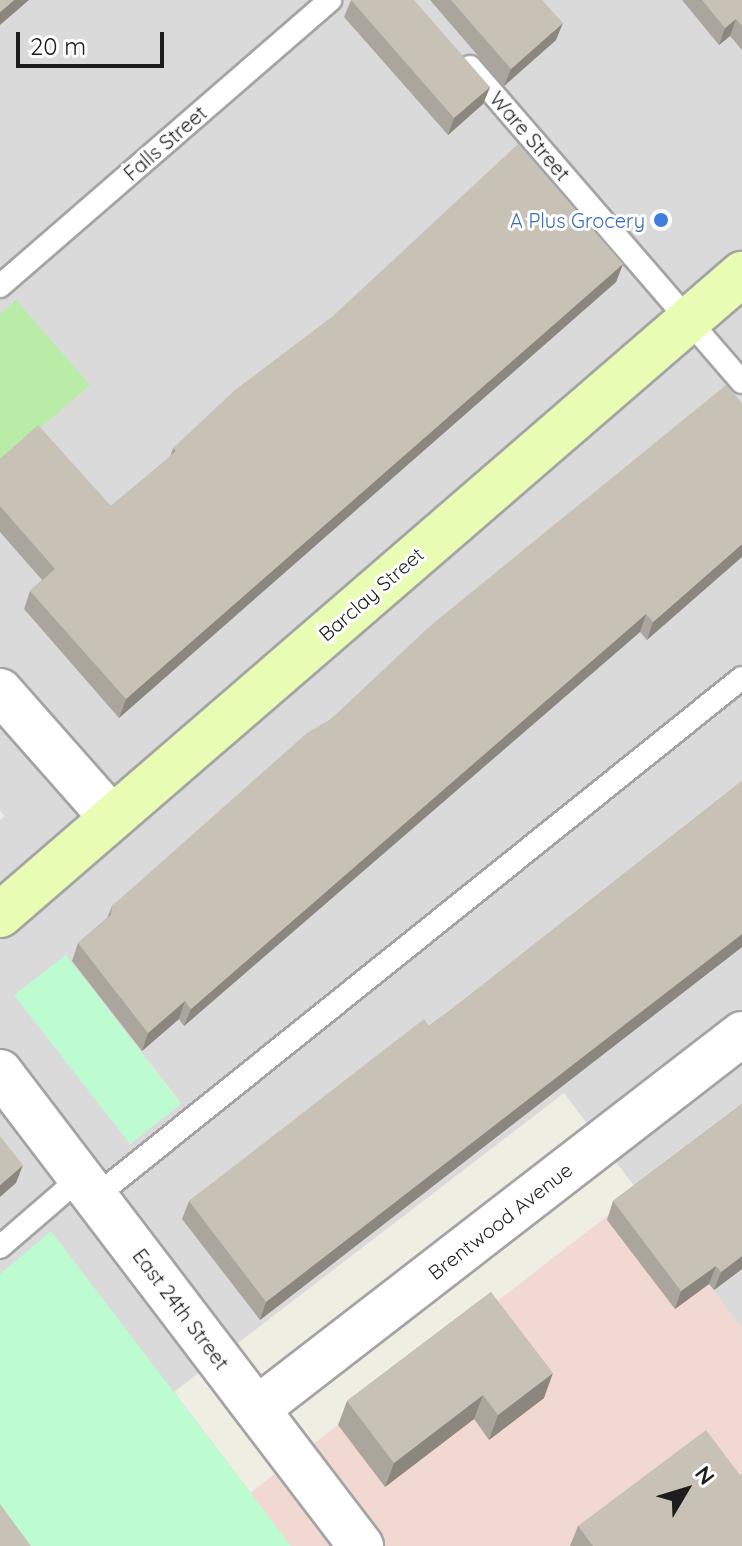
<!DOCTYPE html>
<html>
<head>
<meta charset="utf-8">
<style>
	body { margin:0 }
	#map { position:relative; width:742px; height:1546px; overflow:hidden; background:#efeee3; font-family:Quicksand,sans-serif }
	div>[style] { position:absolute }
	.residential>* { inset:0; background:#dbdada }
	.commercial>* { inset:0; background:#f1d9d1 }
	.grass>* { inset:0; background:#b9eca6 }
	.park>* { inset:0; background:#bdfbd0 }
	.roads { filter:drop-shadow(2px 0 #a4a4a4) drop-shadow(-2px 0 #a4a4a4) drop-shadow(0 2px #a4a4a4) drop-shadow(0 -2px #a4a4a4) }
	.lane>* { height:22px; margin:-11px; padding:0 11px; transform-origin:11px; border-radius:11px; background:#fff }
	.street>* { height:44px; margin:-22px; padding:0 22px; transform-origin:22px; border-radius:22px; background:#fff }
	.secondary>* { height:44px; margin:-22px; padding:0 22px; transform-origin:22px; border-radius:22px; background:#e8fcb4 }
	.wall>* { inset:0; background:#aba69d }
	.shaded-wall>* { inset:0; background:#8b877f }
	.building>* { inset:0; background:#c7c1b6 }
	.dots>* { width:22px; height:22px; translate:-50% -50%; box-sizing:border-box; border:4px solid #fff; border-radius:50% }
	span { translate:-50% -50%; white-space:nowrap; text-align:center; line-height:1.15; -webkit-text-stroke:6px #fff; paint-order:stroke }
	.street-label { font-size:20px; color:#1d1d1d }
	.shop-label { font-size:20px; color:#366cbe }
	.right { translate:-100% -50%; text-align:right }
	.north { position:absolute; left:646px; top:1450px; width:80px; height:80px; -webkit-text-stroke:6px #fff; paint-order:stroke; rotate:52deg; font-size:22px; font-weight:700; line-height:32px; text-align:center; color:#1d1d1d }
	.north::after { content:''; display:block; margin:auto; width:28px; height:36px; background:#1d1d1d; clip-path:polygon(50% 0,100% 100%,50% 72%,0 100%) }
	.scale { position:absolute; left:16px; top:32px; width:148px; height:36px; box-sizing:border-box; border:4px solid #1d1d1d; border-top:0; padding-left:10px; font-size:24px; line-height:28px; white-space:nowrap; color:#1d1d1d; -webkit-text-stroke:6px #fff; paint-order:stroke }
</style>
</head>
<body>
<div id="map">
	<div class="residential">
		<i style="clip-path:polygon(evenodd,0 0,742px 0,742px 1329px,564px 1093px,174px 1392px,251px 1493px,182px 1546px,0 1546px,0 820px,4px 816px,0 811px,0 0,65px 955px,181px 1103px,130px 1144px,65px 955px)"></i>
	</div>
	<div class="commercial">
		<i style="clip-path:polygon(638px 1192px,742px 1329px,742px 1546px,182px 1546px)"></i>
	</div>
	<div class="grass">
		<i style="clip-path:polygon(16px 300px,90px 385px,0 463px,0 314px)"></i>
	</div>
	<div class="park">
		<i style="clip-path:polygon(66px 955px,181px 1104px,130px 1144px,14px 995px)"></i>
		<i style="clip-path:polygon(51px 1231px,291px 1546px,20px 1546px,0 1520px,0 1274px)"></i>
	</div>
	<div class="roads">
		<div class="lane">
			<i style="left:470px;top:67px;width:416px;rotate:49.2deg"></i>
			<i style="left:0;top:286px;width:437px;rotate:-40.9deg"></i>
			<i style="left:95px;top:1197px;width:829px;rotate:-38.74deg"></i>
			<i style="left:0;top:1247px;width:107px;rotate:-40.8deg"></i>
		</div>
		<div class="street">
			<i style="left:0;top:691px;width:169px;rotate:48.6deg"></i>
			<i style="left:0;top:1072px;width:596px;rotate:52.71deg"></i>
			<i style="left:257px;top:1409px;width:613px;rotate:-37.71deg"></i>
		</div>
		<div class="secondary">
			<i style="left:0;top:915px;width:981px;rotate:-40.82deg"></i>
		</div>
	</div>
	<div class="wall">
		<i style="clip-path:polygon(351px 0,490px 87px,483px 104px,448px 135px,344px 17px)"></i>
		<i style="clip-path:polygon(430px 0,542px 0,556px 40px,504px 86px)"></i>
		<i style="clip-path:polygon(682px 0,742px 0,742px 50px,730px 36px,719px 45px)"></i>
		<i style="clip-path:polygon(623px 264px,616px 282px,119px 718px,24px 609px,30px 591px,42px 580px,0 532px,0 459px,111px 506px,170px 457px,173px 448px)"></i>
		<i style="clip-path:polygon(742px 403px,647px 640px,640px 632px,184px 1026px,179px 1019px,142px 1051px,72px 961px,78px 943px,107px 918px,112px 906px,331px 719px)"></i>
		<i style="clip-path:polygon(742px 781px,742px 947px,260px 1320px,182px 1219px,189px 1201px,452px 1009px)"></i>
		<i style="clip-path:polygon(742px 1104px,742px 1269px,714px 1290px,709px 1284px,675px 1309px,607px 1220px,613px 1201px)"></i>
		<i style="clip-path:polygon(491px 1292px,544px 1398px,489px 1440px,474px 1419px,385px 1487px,338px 1425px,347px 1401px)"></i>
		<i style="clip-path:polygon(740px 1475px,742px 1546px,570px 1546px,578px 1526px)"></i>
	</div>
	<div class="shaded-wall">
		<i style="clip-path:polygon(14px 0,29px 0,0 25px,0 12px)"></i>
		<i style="clip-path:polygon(736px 19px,730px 36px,719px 45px,725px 28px)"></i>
		<i style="clip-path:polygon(563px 23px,556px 40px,504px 86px,511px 69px)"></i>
		<i style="clip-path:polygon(490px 87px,483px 104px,448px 135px,454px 118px)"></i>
		<i style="clip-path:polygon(623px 264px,616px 282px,119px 718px,126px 699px)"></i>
		<i style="clip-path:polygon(742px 544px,742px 557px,647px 640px,653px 622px)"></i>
		<i style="clip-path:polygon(646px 614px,640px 632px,184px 1026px,191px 1009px)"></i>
		<i style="clip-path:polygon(742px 934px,742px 947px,260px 1320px,266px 1302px)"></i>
		<i style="clip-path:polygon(185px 1001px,179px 1019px,142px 1051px,148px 1033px)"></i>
		<i style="clip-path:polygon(23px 1165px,16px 1183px,0 1197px,0 1185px)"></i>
		<i style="clip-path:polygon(742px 1256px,742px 1269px,714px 1290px,721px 1272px)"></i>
		<i style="clip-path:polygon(716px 1266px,709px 1284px,675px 1309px,681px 1291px)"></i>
		<i style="clip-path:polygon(553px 1373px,544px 1398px,489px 1440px,498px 1415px)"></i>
		<i style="clip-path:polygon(483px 1395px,474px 1419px,385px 1487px,394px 1463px)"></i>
	</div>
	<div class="building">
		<i style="clip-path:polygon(0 0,14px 0,0 12px)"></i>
		<i style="clip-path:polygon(351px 0,414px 0,490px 87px,454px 118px)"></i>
		<i style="clip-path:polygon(451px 0,542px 0,563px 23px,511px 69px)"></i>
		<i style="clip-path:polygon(702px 0,742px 0,742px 26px,736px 19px,725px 28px)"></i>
		<i style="clip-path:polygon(518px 144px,623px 264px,126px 699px,30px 591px,55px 569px,0 506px,0 459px,38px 425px,111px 506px,176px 451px,173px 448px,235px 390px,333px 316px)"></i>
		<i style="clip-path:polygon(726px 385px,742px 403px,742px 544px,653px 622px,646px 614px,191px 1009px,185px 1001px,148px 1033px,78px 943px,111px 915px,112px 906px,307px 733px,331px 719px,430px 626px)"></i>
		<i style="clip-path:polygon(742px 781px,742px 934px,266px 1302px,189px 1201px,424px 1019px,429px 1026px,452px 1009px)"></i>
		<i style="clip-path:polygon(742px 1104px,742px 1256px,721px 1272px,716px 1266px,681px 1291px,613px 1201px)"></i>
		<i style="clip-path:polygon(0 1136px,23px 1165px,0 1185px)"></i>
		<i style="clip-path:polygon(491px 1292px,553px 1373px,498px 1415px,483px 1395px,394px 1463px,347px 1401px)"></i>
		<i style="clip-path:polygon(706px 1430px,740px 1475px,742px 1473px,742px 1546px,593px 1546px,578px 1526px)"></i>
		<i style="clip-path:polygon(0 1504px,31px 1546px,0 1546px)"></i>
	</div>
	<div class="dots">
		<i style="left:661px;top:220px;background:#3f7fe0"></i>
	</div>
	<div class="street-label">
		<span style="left:530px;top:136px;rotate:49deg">Ware Street</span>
		<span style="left:165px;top:143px;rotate:-41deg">Falls Street</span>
		<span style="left:371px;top:594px;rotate:-41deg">Barclay Street</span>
		<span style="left:500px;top:1221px;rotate:-38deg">Brentwood Avenue</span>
		<span style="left:181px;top:1309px;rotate:53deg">East 24th Street</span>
	</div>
	<div class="shop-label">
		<span class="right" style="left:645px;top:220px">A Plus Grocery</span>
	</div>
	<div class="north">N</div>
	<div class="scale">20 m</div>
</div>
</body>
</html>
